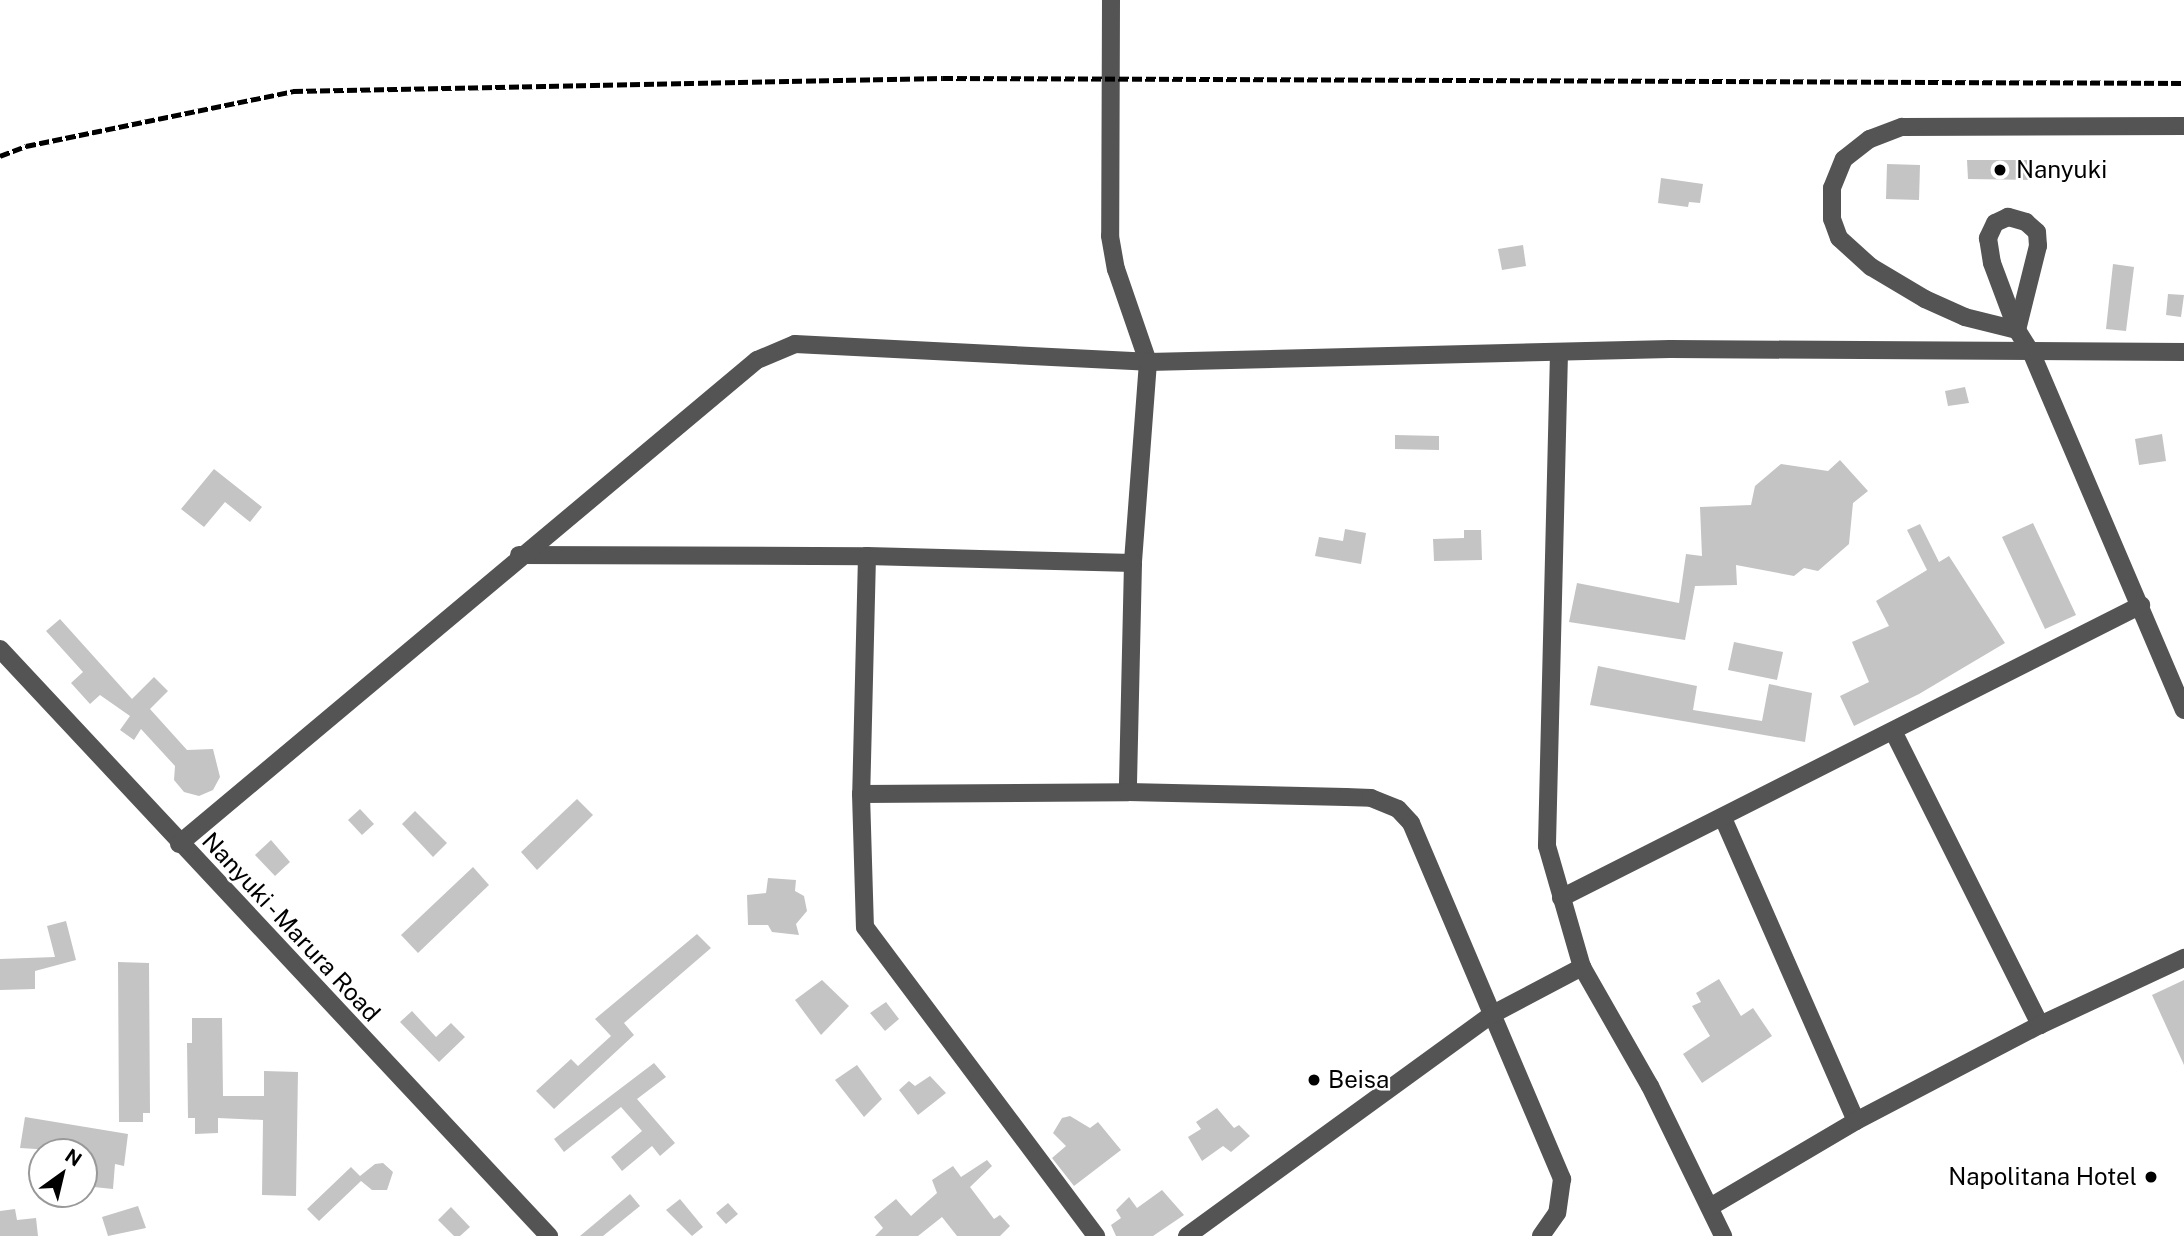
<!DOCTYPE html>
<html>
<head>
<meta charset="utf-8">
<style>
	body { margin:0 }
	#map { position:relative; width:2184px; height:1236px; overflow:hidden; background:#fff; font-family:"Public Sans",sans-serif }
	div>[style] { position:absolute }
	.building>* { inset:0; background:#c4c4c4 }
	.minor>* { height:18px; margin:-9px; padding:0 9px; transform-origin:9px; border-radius:9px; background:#545454 }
	.rail>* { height:5px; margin-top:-2.5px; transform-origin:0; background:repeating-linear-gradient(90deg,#000 0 10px,transparent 0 13.5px) }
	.dots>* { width:19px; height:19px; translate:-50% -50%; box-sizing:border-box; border:4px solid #fff; border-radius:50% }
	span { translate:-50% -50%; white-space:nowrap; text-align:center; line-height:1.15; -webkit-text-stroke:5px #fff; paint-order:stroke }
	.poi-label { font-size:24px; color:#000 }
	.left { translate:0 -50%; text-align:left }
	.right { translate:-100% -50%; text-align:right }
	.street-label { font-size:24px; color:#000 }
	.north { position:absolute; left:28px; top:1138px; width:70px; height:70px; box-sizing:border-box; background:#fff; border:2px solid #999; border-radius:50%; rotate:34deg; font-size:19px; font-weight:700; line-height:28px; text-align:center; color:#000 }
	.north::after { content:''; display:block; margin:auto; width:24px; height:32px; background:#000; clip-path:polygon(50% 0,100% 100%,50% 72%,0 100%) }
</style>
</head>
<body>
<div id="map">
	<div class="building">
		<i style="clip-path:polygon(1967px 160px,2033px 160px,2033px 180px,1968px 179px)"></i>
		<i style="clip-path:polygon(1887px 164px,1920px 165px,1919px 200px,1886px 199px)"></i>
		<i style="clip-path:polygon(1661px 178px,1703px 184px,1700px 203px,1689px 202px,1688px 207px,1658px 203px)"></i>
		<i style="clip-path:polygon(1523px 245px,1526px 266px,1502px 270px,1498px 249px)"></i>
		<i style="clip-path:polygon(2113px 264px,2134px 267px,2126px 331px,2106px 329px)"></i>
		<i style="clip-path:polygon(2168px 294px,2184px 295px,2181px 317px,2166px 315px)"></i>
		<i style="clip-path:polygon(1965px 387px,1969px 403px,1948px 406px,1945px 391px)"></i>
		<i style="clip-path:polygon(2162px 434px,2166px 461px,2139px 465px,2135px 439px)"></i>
		<i style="clip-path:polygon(1395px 435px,1439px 436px,1439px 450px,1395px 449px)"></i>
		<i style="clip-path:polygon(1840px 460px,1868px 491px,1853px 503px,1849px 544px,1818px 571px,1804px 568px,1794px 576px,1736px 565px,1737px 585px,1695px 586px,1685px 640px,1569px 622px,1577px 583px,1679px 603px,1686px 554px,1702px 556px,1700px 507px,1751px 505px,1755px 486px,1781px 464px,1828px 471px)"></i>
		<i style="clip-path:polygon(214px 469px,262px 507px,250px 522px,225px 502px,204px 527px,181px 509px)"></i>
		<i style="clip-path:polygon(2033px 523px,2076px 615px,2045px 629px,2002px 537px)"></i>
		<i style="clip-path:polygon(1920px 524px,1939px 562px,1949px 556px,2005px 643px,1919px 694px,1854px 726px,1840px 696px,1869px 682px,1852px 642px,1889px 626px,1876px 601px,1927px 570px,1907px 530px)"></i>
		<i style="clip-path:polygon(1345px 529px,1366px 533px,1361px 564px,1315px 556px,1319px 537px,1343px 541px)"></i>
		<i style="clip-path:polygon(1464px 530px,1481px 530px,1482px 560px,1434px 561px,1433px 539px,1464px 538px)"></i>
		<i style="clip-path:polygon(60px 619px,132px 699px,154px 677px,168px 691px,150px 709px,187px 750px,213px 749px,220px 777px,213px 790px,199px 796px,184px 792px,174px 780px,175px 766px,141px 729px,134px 740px,120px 730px,130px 716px,100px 695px,90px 704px,71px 683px,83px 672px,46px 631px)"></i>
		<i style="clip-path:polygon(1734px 642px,1783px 652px,1777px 680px,1728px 670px)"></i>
		<i style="clip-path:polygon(1598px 666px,1697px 686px,1693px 710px,1762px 721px,1769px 684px,1812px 693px,1805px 742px,1590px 705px)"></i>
		<i style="clip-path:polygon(577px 799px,593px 815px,537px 870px,521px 852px)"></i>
		<i style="clip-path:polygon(360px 809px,374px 824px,362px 835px,348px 820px)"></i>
		<i style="clip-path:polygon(415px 811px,447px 843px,433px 857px,402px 824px)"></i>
		<i style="clip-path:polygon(271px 840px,290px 862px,275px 876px,255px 855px)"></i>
		<i style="clip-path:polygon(473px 867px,489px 885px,418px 953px,401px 935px)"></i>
		<i style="clip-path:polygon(768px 878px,796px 880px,795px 891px,804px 896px,807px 911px,796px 924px,799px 935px,772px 932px,768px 925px,748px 925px,747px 895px,766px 893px)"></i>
		<i style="clip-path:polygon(66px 921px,76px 960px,35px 971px,35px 989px,0 990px,0 959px,55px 957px,47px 926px)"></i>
		<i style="clip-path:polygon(697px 934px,711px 948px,624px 1023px,634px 1035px,554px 1109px,536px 1091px,571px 1059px,578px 1066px,611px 1036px,595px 1019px)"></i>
		<i style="clip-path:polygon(118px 962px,149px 963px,150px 1113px,143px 1113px,143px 1122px,119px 1122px)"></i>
		<i style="clip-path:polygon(1719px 979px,1741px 1016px,1753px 1008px,1772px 1036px,1702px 1083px,1683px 1054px,1710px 1036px,1692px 1006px,1701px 1002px,1696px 993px)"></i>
		<i style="clip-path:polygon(822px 980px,849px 1006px,821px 1035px,795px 1000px)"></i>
		<i style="clip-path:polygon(2184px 980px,2184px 1065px,2152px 995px)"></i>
		<i style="clip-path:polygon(886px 1002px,899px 1019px,885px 1031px,870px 1013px)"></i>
		<i style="clip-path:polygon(412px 1011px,436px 1037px,451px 1023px,465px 1037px,439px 1062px,400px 1022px)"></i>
		<i style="clip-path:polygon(192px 1018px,222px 1018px,223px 1096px,264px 1096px,264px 1071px,298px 1072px,296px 1196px,262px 1195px,263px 1120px,218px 1118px,218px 1133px,195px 1134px,195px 1118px,188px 1118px,187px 1043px,192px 1043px)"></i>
		<i style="clip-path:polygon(654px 1063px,666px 1077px,637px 1099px,675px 1143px,660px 1156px,652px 1146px,622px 1171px,611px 1157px,642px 1131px,621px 1107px,564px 1152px,554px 1139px)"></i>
		<i style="clip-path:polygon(857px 1065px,882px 1099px,864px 1117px,835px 1080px)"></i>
		<i style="clip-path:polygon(930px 1076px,946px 1093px,918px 1115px,899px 1090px,909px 1081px,915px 1086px)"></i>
		<i style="clip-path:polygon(1217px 1108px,1234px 1128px,1239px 1125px,1250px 1136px,1231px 1152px,1223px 1146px,1202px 1161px,1188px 1137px,1201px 1129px,1196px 1122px)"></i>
		<i style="clip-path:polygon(1070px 1116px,1090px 1128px,1098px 1122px,1121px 1150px,1074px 1186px,1052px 1158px,1066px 1146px,1053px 1133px,1062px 1118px)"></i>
		<i style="clip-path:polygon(25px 1117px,128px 1134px,124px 1166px,115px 1164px,113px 1189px,84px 1186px,84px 1152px,20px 1148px)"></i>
		<i style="clip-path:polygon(987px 1160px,992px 1166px,970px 1187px,994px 1219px,1000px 1215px,1010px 1226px,1000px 1236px,957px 1236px,942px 1217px,918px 1236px,875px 1236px,883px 1228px,874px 1217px,896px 1199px,911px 1216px,937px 1193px,932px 1180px,953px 1166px,961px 1177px)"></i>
		<i style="clip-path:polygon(375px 1164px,383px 1163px,393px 1172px,387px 1190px,372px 1190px,361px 1181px,319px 1221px,307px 1209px,351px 1167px,360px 1176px)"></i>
		<i style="clip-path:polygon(1162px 1190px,1184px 1215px,1153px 1236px,1116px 1236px,1111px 1225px,1121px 1218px,1116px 1210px,1129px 1197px,1137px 1208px)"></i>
		<i style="clip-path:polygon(630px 1194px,640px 1206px,603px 1236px,580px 1236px)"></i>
		<i style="clip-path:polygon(680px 1199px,703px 1227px,692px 1236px,666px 1210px)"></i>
		<i style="clip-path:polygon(728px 1203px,738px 1214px,726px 1224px,716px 1213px)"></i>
		<i style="clip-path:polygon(138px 1206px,146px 1228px,108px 1236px,102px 1217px)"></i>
		<i style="clip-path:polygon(451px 1207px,470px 1227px,460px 1236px,454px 1236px,438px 1220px)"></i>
		<i style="clip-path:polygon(15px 1209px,17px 1220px,36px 1218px,38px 1236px,0 1236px,0 1211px)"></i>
	</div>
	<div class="minor">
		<i style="left:1111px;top:0;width:236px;rotate:90.2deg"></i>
		<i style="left:1110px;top:236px;width:34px;rotate:80deg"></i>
		<i style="left:1116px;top:269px;width:98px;rotate:71deg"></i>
		<i style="left:1148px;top:362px;width:202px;rotate:94.3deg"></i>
		<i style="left:1133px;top:563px;width:229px;rotate:91.3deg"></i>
		<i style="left:2017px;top:330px;width:87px;rotate:-76deg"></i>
		<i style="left:2038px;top:246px;width:14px;rotate:-94deg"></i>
		<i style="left:2037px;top:232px;width:15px;rotate:-138deg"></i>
		<i style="left:2026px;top:222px;width:19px;rotate:-164deg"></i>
		<i style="left:2008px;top:217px;width:14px;rotate:155deg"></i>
		<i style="left:1995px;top:223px;width:17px;rotate:115deg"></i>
		<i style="left:1988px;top:238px;width:25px;rotate:81deg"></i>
		<i style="left:1992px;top:263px;width:72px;rotate:69.5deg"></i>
		<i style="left:2017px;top:330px;width:28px;rotate:58deg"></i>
		<i style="left:2032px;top:354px;width:387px;rotate:66.9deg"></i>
		<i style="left:2017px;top:330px;width:54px;rotate:-166deg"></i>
		<i style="left:1965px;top:317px;width:44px;rotate:-155.8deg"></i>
		<i style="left:1925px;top:299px;width:63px;rotate:-149.3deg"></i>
		<i style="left:1871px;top:267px;width:43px;rotate:-137.8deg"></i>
		<i style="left:1839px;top:238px;width:20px;rotate:-110deg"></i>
		<i style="left:1832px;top:219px;width:31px;rotate:-90deg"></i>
		<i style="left:1832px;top:188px;width:31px;rotate:-68deg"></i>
		<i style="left:1844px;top:159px;width:33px;rotate:-38deg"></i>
		<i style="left:1870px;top:139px;width:34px;rotate:-21deg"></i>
		<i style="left:1902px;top:127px;width:282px;rotate:-0.2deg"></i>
		<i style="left:1559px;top:353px;width:493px;rotate:91.4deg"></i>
		<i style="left:1547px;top:846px;width:126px;rotate:73.9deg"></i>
		<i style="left:1582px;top:967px;width:137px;rotate:60.3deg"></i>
		<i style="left:1650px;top:1086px;width:167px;rotate:64deg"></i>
		<i style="left:519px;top:555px;width:348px;rotate:0.2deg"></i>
		<i style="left:867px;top:556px;width:266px;rotate:1.5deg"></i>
		<i style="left:867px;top:556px;width:238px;rotate:91.4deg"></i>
		<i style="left:861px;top:794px;width:133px;rotate:88.3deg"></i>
		<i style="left:865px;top:927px;width:386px;rotate:53.2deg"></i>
		<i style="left:0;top:649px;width:804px;rotate:46.92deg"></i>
		<i style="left:1893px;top:731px;width:329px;rotate:63.4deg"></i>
		<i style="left:861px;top:794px;width:267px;rotate:-0.4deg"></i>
		<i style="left:1128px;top:792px;width:218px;rotate:1.3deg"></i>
		<i style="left:1346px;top:797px;width:25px;rotate:2deg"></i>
		<i style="left:1371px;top:798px;width:29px;rotate:22deg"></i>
		<i style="left:1398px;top:809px;width:19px;rotate:47deg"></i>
		<i style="left:1411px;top:823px;width:387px;rotate:67deg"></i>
		<i style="left:1562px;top:1179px;width:34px;rotate:98deg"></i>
		<i style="left:1557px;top:1213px;width:28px;rotate:125deg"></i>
		<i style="left:1723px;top:818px;width:331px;rotate:66.3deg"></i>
		<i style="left:179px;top:844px;width:754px;rotate:-39.94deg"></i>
		<i style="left:757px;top:360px;width:41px;rotate:-22.8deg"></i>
		<i style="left:795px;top:344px;width:353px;rotate:2.9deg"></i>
		<i style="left:1148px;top:362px;width:522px;rotate:-1.43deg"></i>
		<i style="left:1670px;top:349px;width:514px;rotate:0.33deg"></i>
		<i style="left:1561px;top:898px;width:650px;rotate:-26.8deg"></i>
		<i style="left:1710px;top:1207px;width:169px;rotate:-30.5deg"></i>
		<i style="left:1856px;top:1121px;width:208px;rotate:-27.6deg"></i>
		<i style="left:2040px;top:1025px;width:159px;rotate:-25deg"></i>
		<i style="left:1187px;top:1236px;width:378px;rotate:-36deg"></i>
		<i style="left:1493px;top:1014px;width:101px;rotate:-27.8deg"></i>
	</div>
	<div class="rail">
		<i style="left:0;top:156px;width:28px;rotate:-21deg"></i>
		<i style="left:26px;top:146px;width:273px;rotate:-11.6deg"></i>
		<i style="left:293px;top:91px;width:650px;rotate:-1.15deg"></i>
		<i style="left:943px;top:78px;width:1241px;rotate:0.23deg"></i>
	</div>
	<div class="dots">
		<i style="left:2000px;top:170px;background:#000"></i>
		<i style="left:1314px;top:1080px;background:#000"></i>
		<i style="left:2151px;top:1177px;background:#000"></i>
	</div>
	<div class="poi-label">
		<span class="left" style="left:2016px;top:170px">Nanyuki</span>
		<span class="left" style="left:1328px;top:1080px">Beisa</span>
		<span class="right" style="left:2137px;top:1177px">Napolitana Hotel</span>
	</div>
	<div class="street-label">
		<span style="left:291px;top:927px;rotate:47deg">Nanyuki - Marura Road</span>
	</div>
	<div class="north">N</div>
</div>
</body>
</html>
